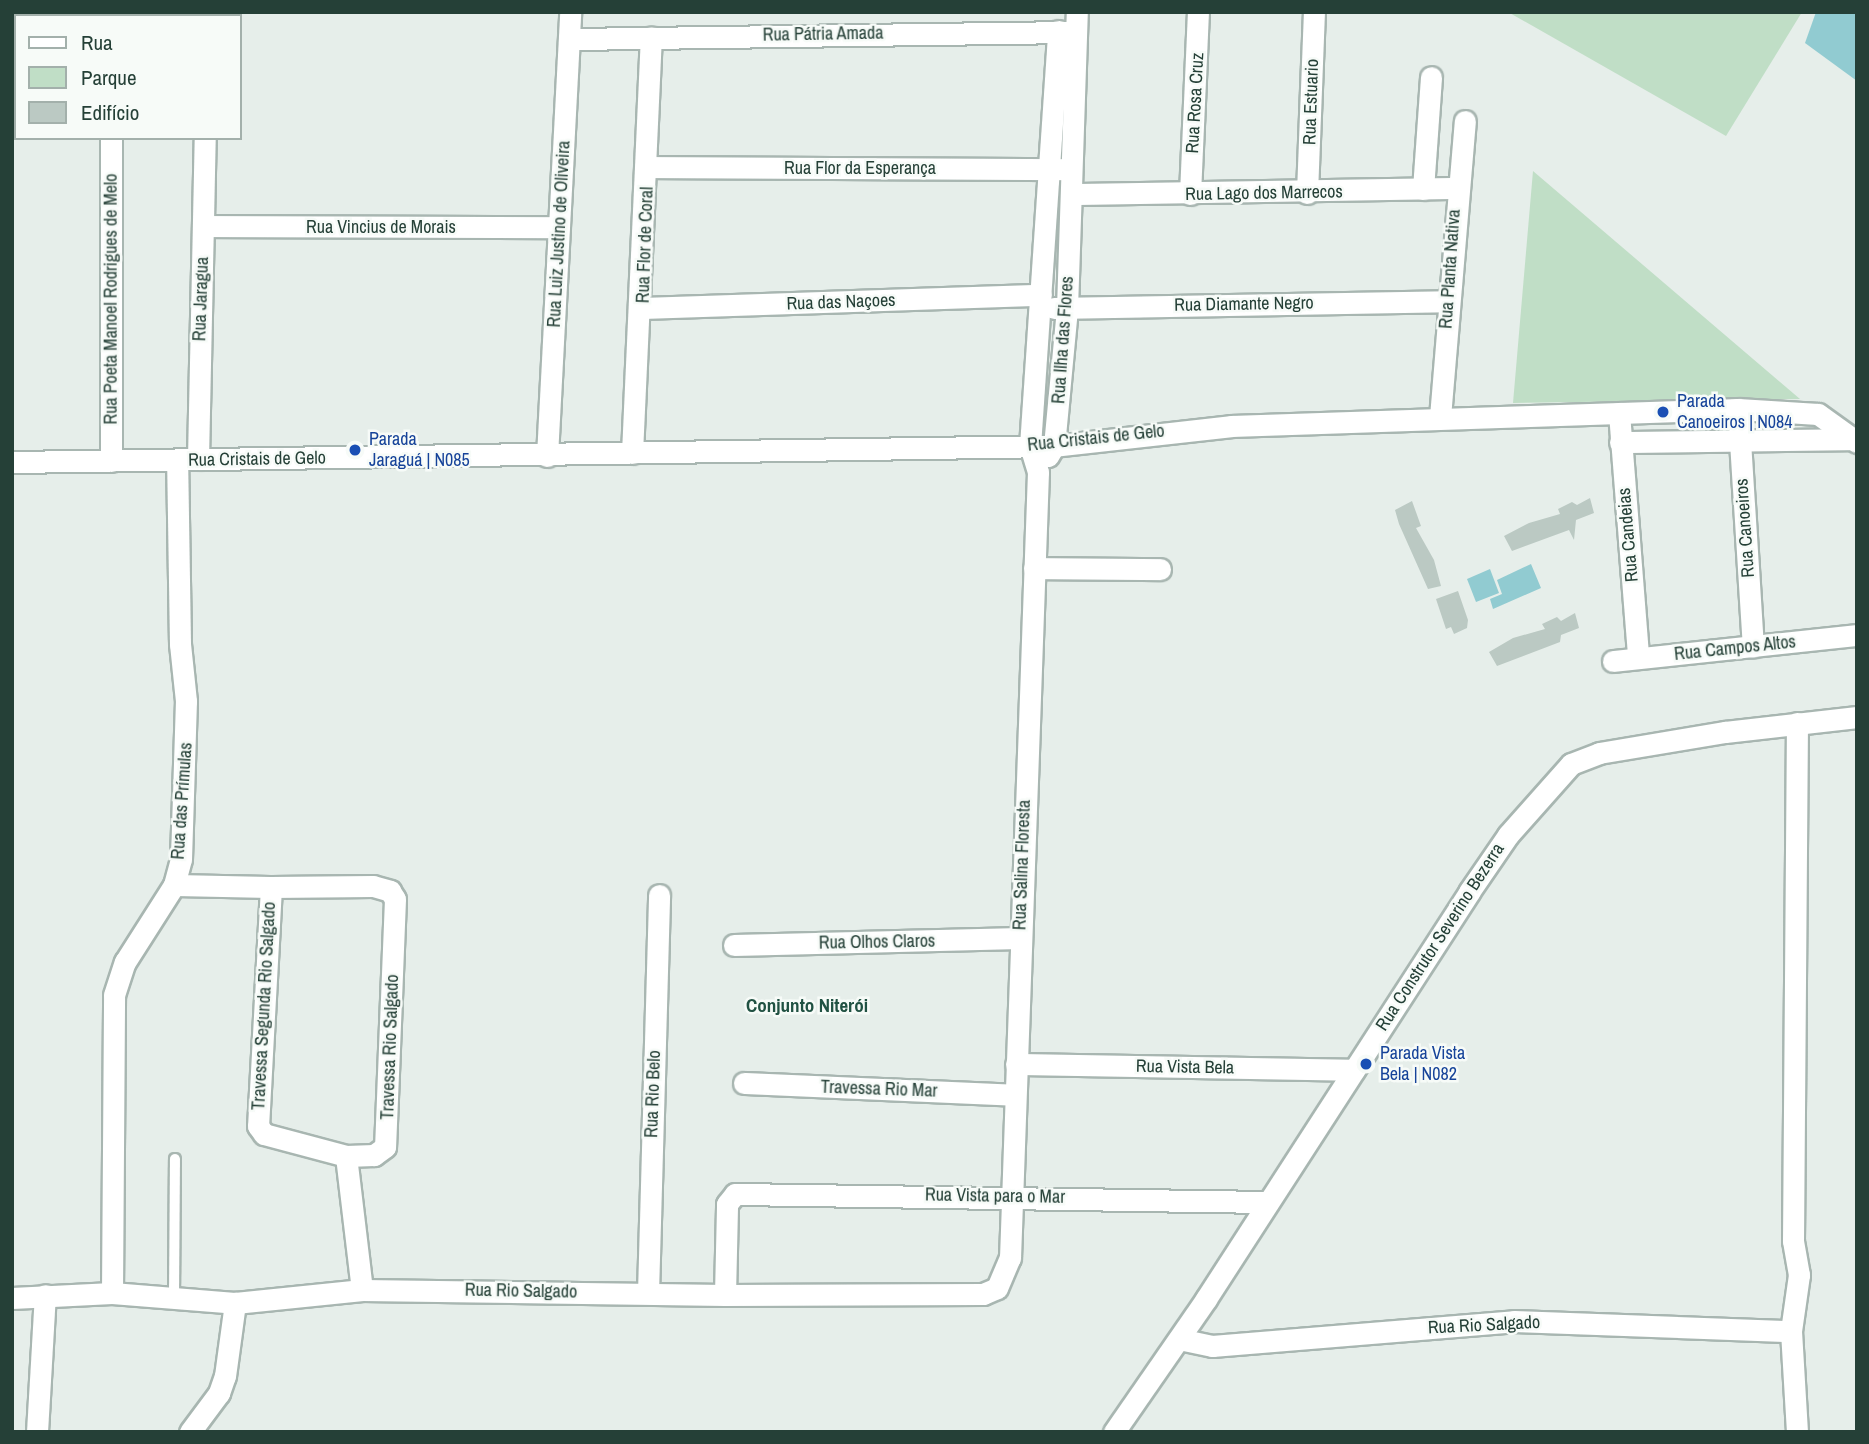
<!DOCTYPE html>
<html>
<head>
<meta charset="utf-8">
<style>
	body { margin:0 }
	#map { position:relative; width:1869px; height:1444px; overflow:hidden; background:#e6eeea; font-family:"Archivo Narrow",sans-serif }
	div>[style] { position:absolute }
	.green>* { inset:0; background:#c0dec6 }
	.water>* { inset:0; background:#91cbd1 }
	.building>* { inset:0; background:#bbc9c3 }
	.roads { filter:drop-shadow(2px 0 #a8b6b1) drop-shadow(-2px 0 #a8b6b1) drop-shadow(0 2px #a8b6b1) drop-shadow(0 -2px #a8b6b1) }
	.service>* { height:10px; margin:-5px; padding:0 5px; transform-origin:5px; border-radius:5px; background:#fff }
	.minor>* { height:21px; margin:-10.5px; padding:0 10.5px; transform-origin:10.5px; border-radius:10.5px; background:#fff }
	.dots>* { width:19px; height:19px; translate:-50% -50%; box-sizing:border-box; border:4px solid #f7fbf8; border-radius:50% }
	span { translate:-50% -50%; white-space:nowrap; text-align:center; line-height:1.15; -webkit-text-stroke:5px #f7fbf8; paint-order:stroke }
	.street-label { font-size:18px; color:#254037 }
	.transit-label { font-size:18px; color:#164399 }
	.left { translate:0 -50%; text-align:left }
	.neighbourhood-label { font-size:19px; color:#215243; font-weight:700 }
	.frame { position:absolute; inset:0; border:14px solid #254037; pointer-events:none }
	.legend { position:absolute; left:14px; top:14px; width:228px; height:126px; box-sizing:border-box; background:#f7fbf8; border:2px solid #a3b0ab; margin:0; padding:9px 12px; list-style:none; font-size:21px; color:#254037 }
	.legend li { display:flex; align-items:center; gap:14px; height:35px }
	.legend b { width:35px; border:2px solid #a3b0ab }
</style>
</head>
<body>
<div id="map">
	<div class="green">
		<i style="clip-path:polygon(1508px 12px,1802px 12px,1726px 136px)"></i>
		<i style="clip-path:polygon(1533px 171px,1800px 399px,1513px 403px)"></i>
	</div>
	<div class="water">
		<i style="clip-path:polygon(1816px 12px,1857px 12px,1857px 81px,1805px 43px)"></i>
		<i style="clip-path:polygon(1531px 564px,1541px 588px,1493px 609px,1490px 599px,1502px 594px,1497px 580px)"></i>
		<i style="clip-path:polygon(1490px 569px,1499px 593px,1476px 602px,1467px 579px)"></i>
	</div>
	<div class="building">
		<i style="clip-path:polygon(1590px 498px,1594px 513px,1576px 520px,1574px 540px,1569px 530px,1512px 551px,1504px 536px,1529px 523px,1560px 514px,1558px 509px,1572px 502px,1577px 505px)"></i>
		<i style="clip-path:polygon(1412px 501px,1421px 526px,1416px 528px,1434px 560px,1441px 586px,1428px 589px,1399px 524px,1395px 510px)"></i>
		<i style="clip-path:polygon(1458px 591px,1468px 620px,1467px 628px,1454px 634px,1451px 627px,1446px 629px,1436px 599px)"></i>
		<i style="clip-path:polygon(1575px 613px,1579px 628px,1561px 635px,1560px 642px,1497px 666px,1489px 652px,1513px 638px,1545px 629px,1542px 624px,1557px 617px,1561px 621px)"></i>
	</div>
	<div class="roads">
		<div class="service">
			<i style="left:174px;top:1298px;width:139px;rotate:-89.6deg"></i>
		</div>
		<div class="minor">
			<i style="left:111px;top:16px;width:4px;rotate:-90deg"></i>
			<i style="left:207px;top:16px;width:4px;rotate:-90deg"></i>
			<i style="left:571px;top:39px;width:504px;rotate:-0.8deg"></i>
			<i style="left:648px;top:167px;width:416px;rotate:0.3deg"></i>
			<i style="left:1423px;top:189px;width:112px;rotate:-85.9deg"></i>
			<i style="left:1307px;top:193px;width:181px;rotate:-87.8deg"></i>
			<i style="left:1072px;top:194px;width:384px;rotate:-0.9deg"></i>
			<i style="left:1190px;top:194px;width:182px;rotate:-87.5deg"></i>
			<i style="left:203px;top:226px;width:356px;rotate:0.2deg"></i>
			<i style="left:642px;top:308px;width:399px;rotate:-1.9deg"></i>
			<i style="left:1054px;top:308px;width:393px;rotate:-1deg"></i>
			<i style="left:1738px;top:409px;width:238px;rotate:86.4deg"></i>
			<i style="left:1619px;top:413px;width:245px;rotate:85.5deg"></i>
			<i style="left:1440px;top:417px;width:297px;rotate:-85.2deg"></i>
			<i style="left:1620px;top:442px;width:233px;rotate:-0.7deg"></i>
			<i style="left:632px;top:453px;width:416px;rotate:-87.4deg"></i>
			<i style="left:547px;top:456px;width:445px;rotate:-87deg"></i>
			<i style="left:1048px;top:456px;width:12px;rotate:-59deg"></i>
			<i style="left:1054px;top:446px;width:139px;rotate:-84.6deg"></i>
			<i style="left:1067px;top:308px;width:296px;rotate:-88.1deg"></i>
			<i style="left:198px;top:459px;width:321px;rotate:-88.8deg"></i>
			<i style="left:111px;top:461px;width:323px;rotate:-90deg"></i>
			<i style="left:12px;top:462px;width:1042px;rotate:-0.88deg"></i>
			<i style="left:1054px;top:446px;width:178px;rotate:-6.4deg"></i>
			<i style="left:1231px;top:426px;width:507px;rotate:-1.92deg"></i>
			<i style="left:1738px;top:409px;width:80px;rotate:3.6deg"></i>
			<i style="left:1818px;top:414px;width:48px;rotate:35.7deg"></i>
			<i style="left:1034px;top:568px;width:126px;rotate:0.5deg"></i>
			<i style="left:1613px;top:661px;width:245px;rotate:-6.1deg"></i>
			<i style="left:174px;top:885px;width:97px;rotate:1.2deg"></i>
			<i style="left:271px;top:887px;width:239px;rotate:93.1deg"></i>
			<i style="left:258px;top:1126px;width:10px;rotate:53deg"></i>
			<i style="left:264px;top:1134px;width:85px;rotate:15deg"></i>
			<i style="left:271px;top:887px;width:102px;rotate:-0.6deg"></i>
			<i style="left:373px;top:886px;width:18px;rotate:16deg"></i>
			<i style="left:390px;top:891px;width:9px;rotate:58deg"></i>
			<i style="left:395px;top:899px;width:248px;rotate:92.3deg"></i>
			<i style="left:385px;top:1147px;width:14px;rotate:144deg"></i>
			<i style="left:374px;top:1155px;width:28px;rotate:178deg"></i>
			<i style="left:346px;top:1156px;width:135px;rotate:83.2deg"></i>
			<i style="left:734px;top:945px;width:286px;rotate:-1.4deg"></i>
			<i style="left:1016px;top:1064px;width:338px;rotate:1deg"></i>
			<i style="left:744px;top:1083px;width:271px;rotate:2.5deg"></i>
			<i style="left:112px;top:1293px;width:298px;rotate:-89.6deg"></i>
			<i style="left:114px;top:995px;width:35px;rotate:-72deg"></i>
			<i style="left:125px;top:962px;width:91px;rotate:-57.5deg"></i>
			<i style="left:174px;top:885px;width:27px;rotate:-75deg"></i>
			<i style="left:181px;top:859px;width:158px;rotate:-88.2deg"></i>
			<i style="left:186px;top:701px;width:57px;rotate:-96deg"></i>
			<i style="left:180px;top:644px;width:184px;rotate:-90.9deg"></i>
			<i style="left:648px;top:1293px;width:398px;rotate:-88.4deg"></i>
			<i style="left:725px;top:1295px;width:91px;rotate:-88.7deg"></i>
			<i style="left:727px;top:1204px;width:13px;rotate:-51deg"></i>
			<i style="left:735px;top:1194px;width:533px;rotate:0.86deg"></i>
			<i style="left:12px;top:1298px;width:100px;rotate:-2.9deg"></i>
			<i style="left:112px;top:1293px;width:123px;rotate:4.6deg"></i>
			<i style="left:235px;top:1303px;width:128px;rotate:-5.8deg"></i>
			<i style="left:362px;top:1290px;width:363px;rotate:0.8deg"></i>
			<i style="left:725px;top:1295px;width:258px;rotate:-0.2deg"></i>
			<i style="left:983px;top:1294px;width:15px;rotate:-23deg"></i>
			<i style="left:997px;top:1288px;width:33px;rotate:-67deg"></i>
			<i style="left:1010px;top:1258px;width:786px;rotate:-87.96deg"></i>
			<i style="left:1038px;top:472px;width:27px;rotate:-107deg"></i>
			<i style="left:1030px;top:446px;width:416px;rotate:-86.1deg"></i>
			<i style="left:1179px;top:1339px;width:34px;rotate:12deg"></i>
			<i style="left:1212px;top:1346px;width:303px;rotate:-4.7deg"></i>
			<i style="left:1514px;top:1321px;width:277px;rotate:2.1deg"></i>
			<i style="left:37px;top:1432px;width:137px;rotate:-86.7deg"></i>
			<i style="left:190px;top:1432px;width:49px;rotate:-53.4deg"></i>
			<i style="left:219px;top:1393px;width:18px;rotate:-71deg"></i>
			<i style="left:225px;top:1376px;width:74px;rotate:-82.2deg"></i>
			<i style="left:1114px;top:1432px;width:162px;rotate:-55.3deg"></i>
			<i style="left:1206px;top:1299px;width:485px;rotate:-57.1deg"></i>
			<i style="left:1469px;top:892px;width:69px;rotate:-55.6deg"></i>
			<i style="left:1508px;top:835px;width:95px;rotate:-48.4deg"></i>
			<i style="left:1571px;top:764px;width:30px;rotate:-21deg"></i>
			<i style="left:1599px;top:753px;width:128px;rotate:-9.5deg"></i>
			<i style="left:1725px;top:732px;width:133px;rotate:-6.5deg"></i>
			<i style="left:1797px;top:1432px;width:101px;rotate:-93.4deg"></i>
			<i style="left:1791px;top:1331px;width:57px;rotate:-81.9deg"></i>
			<i style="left:1799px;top:1275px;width:35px;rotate:-100deg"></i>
			<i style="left:1793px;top:1241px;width:518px;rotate:-89.56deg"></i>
		</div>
	</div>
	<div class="dots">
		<i style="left:1663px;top:412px;background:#1a4fb4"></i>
		<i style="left:355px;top:450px;background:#1a4fb4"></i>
		<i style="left:1366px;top:1064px;background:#1a4fb4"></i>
	</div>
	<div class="street-label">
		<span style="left:823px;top:34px;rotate:-1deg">Rua Pátria Amada</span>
		<span style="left:1311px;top:102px;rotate:-88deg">Rua Estuario</span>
		<span style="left:1195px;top:103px;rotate:-87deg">Rua Rosa Cruz</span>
		<span style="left:860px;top:168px">Rua Flor da Esperança</span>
		<span style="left:1264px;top:193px;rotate:-1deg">Rua Lago dos Marrecos</span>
		<span style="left:381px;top:227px">Rua Vincius de Morais</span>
		<span style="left:559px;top:234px;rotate:-87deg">Rua Luiz Justino de Oliveira</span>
		<span style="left:645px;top:245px;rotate:-88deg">Rua Flor de Coral</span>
		<span style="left:1450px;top:269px;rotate:-86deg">Rua Planta Nativa</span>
		<span style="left:111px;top:299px;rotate:-90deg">Rua Poeta Manoel Rodrigues de Melo</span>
		<span style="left:201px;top:299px;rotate:-88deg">Rua Jaragua</span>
		<span style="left:841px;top:302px;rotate:-2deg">Rua das Naçoes</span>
		<span style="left:1244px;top:304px;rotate:-1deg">Rua Diamante Negro</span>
		<span style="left:1063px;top:340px;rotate:-86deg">Rua Ilha das Flores</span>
		<span style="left:1096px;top:438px;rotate:-6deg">Rua Cristais de Gelo</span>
		<span style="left:257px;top:459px;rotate:-1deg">Rua Cristais de Gelo</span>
		<span style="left:1745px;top:528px;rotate:-94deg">Rua Canoeiros</span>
		<span style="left:1628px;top:535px;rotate:-95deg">Rua Candeias</span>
		<span style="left:1735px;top:648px;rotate:-6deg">Rua Campos Altos</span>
		<span style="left:182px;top:801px;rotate:-86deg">Rua das Prímulas</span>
		<span style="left:1022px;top:865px;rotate:-88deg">Rua Salina Floresta</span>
		<span style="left:1440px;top:937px;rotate:-57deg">Rua Construtor Severino Bezerra</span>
		<span style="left:877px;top:942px;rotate:-1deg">Rua Olhos Claros</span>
		<span style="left:264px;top:1006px;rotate:-87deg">Travessa Segunda Rio Salgado</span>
		<span style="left:390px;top:1047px;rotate:-88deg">Travessa Rio Salgado</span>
		<span style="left:1185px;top:1067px;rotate:1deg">Rua Vista Bela</span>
		<span style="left:879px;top:1089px;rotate:2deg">Travessa Rio Mar</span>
		<span style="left:653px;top:1094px;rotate:-88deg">Rua Rio Belo</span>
		<span style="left:995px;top:1196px;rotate:1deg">Rua Vista para o Mar</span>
		<span style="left:521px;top:1291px;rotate:1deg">Rua Rio Salgado</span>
		<span style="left:1484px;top:1325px;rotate:-3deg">Rua Rio Salgado</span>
	</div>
	<div class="transit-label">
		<span class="left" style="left:1677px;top:412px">Parada<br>Canoeiros | N084</span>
		<span class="left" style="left:369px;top:450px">Parada<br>Jaraguá | N085</span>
		<span class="left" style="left:1380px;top:1064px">Parada Vista<br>Bela | N082</span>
	</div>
	<div class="neighbourhood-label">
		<span style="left:807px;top:1006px">Conjunto Niterói</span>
	</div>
	<div class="frame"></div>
	<ul class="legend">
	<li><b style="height:9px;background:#fff"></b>Rua</li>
	<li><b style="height:19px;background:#c0dec6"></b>Parque</li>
	<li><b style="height:19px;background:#bbc9c3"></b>Edifício</li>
	</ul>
</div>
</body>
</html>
